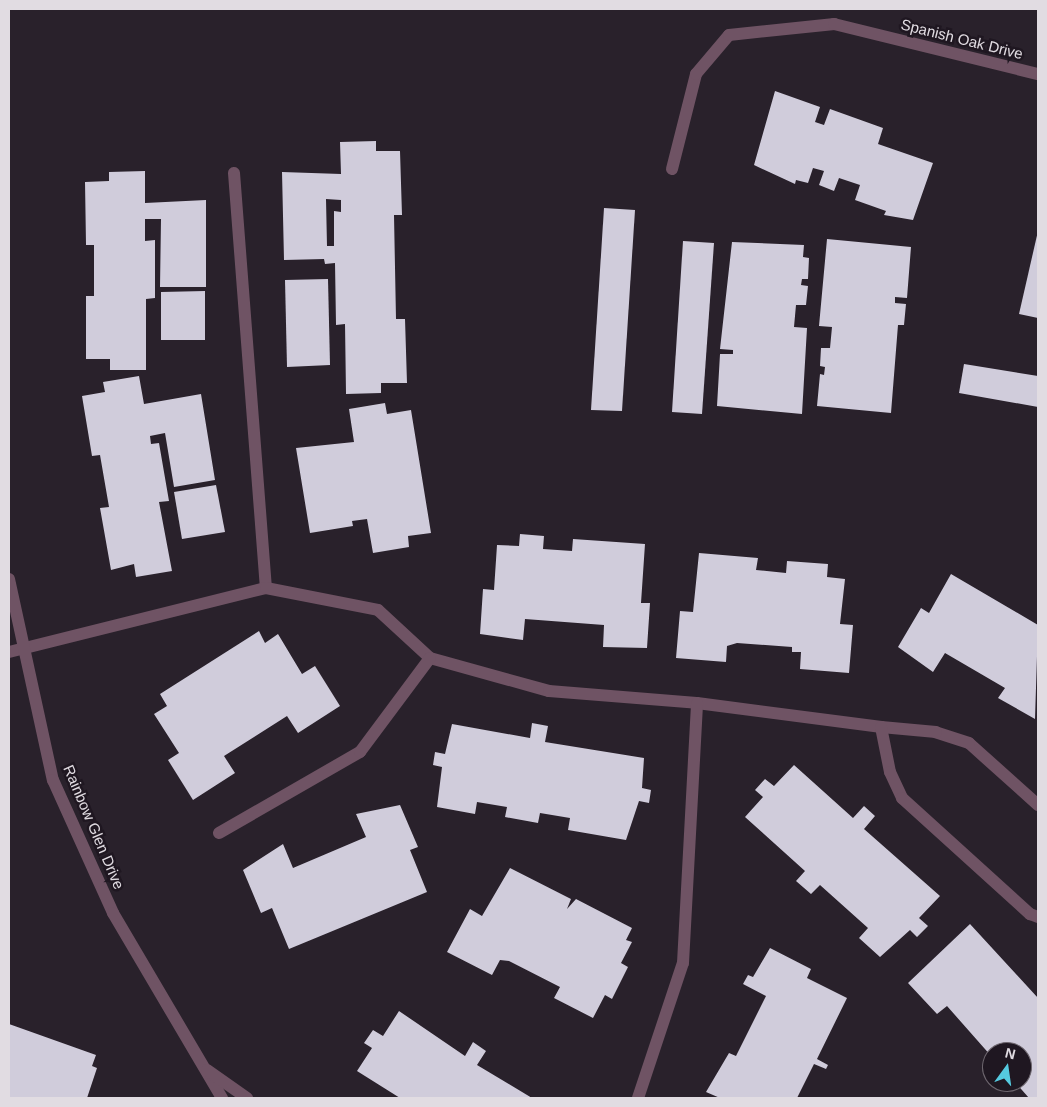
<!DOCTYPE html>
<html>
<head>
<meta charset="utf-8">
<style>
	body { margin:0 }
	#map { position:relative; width:1047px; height:1107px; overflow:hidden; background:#29212b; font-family:Arial,sans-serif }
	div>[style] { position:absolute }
	.building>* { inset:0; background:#d0ccdb }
	.minor>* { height:12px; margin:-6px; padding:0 6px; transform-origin:6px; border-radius:6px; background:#6f5364 }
	.tertiary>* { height:12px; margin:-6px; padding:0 6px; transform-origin:6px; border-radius:6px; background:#6f5364 }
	span { translate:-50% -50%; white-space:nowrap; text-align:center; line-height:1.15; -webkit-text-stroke:5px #1f1721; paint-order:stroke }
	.street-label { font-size:15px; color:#e1dce2 }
	.frame { position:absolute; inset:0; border:10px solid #e1dce2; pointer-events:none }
	.north { position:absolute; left:982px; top:1042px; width:50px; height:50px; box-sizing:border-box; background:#1f1721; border:1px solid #6d666e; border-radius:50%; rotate:14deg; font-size:14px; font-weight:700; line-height:20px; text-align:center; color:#e1dce2 }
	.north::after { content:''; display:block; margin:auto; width:18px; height:22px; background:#55cae0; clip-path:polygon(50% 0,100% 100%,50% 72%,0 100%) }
</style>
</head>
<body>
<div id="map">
	<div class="building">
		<i style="clip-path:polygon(775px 91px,820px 107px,815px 122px,824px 125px,830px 109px,883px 128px,878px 144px,933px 163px,913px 220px,884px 215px,886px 211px,855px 200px,860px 185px,839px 178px,834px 191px,819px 185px,824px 171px,813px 168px,808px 183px,796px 180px,795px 184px,754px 165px)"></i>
		<i style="clip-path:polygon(evenodd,376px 141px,376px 151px,400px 151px,402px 215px,394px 215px,396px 319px,405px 319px,407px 383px,381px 383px,381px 393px,346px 394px,345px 324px,336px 325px,335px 263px,325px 264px,324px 259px,284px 260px,282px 172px,341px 174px,340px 142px,376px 141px,326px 199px,341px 200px,341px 212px,334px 211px,334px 246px,327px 246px,326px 199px)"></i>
		<i style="clip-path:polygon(145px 171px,145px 203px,206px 200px,206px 287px,160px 287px,161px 219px,145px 219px,145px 241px,155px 240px,155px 298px,146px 299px,146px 370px,110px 370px,110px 359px,86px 359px,86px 296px,94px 296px,94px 245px,86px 245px,85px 182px,109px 181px,109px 172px)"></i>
		<i style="clip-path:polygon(604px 208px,635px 210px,622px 411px,591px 410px)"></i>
		<i style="clip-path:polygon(1038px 231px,1038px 318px,1019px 314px)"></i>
		<i style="clip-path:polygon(827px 239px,911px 247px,907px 298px,895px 297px,895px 303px,906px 304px,904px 325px,898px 325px,891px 413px,817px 406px,820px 374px,824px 375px,825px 367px,820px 366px,821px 348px,830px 348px,832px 327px,819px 326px)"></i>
		<i style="clip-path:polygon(683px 241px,714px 243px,702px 414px,672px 412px)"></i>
		<i style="clip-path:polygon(732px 242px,804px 245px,803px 257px,809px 258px,808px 279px,802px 279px,801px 285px,808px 286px,806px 305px,796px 305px,794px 327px,807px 328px,802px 414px,717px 406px,720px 354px,733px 354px,733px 350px,720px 349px)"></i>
		<i style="clip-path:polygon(328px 279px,330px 365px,287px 367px,285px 280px)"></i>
		<i style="clip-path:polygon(205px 291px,205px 340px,161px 340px,161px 292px)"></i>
		<i style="clip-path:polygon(964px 364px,1038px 376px,1038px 407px,959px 393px)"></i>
		<i style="clip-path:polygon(139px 376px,144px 404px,201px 394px,215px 480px,174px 487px,165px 433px,150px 436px,151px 444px,159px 443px,169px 501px,159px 502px,172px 571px,136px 577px,134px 564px,111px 570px,100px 508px,109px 507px,100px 455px,92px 456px,82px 396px,105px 392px,103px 382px)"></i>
		<i style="clip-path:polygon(385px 403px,387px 414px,411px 410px,431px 533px,408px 536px,409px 547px,373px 553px,367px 519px,352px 521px,353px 526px,310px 533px,296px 448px,354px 442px,349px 409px)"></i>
		<i style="clip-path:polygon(216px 485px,225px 532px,182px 539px,174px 492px)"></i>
		<i style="clip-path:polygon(520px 534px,544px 536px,543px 549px,572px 551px,573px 539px,645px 544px,641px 603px,650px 603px,647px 648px,603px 647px,604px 625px,525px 619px,523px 640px,480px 634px,483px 589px,494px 590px,497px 545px,519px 546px)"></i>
		<i style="clip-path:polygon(699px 553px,758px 558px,756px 570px,786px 573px,787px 561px,828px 564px,827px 577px,845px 579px,840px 624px,853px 625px,849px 673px,800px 669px,801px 652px,792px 652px,792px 647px,737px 643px,727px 646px,726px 662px,676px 658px,680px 611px,693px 612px)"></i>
		<i style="clip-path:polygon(951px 574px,1038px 625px,1035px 719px,998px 698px,1005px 688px,945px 653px,933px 672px,898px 647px,921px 608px,929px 613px)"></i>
		<i style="clip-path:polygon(259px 631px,265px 643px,278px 634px,302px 674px,315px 666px,340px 706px,298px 733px,287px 716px,224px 756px,235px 773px,193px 800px,168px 760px,179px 753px,154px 714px,167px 706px,160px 694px)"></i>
		<i style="clip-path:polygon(532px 723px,548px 726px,545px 742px,644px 758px,642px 788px,651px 790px,649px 803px,639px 801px,626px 840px,568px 830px,570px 818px,540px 813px,538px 823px,505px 817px,507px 807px,477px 802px,475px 814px,437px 807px,442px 767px,433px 765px,435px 752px,445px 754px,452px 724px,530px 738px)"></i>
		<i style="clip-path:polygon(794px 765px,853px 818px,864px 806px,875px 816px,864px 829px,940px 896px,919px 918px,928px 926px,917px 937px,910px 930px,880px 957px,859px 938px,868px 928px,820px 885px,811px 894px,796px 881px,805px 871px,745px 817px,763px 797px,755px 790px,765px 779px,774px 786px)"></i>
		<i style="clip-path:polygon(400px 805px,418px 847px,410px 850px,427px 892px,289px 949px,272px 908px,261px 913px,243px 870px,283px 844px,293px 868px,366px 837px,356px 814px)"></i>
		<i style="clip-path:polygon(510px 868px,571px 899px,567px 909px,576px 899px,632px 928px,626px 940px,632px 942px,621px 963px,628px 967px,612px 999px,605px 995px,593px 1018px,554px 998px,560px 987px,509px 961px,500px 960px,492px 975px,447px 952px,470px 909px,482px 916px)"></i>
		<i style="clip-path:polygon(970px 924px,1038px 998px,1038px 1098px,1029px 1098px,1015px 1082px,1022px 1082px,1022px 1052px,992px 1052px,992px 1057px,947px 1006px,937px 1014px,908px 983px)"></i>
		<i style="clip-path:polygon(770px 948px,811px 969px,807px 978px,847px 998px,817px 1059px,828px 1065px,826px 1069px,814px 1064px,797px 1098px,720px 1098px,706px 1092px,729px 1053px,736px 1056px,766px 996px,743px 984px,748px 975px,753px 977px)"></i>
		<i style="clip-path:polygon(399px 1011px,465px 1056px,473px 1042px,486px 1051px,477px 1065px,532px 1098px,400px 1098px,357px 1071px,372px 1048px,364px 1043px,373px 1030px,383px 1036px)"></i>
		<i style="clip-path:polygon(9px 1024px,96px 1055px,92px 1066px,97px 1068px,87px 1098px,9px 1098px)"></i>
	</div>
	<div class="minor">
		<i style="left:672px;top:169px;width:98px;rotate:-75.8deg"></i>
		<i style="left:696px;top:74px;width:51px;rotate:-49.8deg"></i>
		<i style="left:729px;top:35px;width:106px;rotate:-6deg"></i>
		<i style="left:834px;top:24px;width:210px;rotate:13.8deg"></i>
		<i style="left:234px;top:173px;width:416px;rotate:85.6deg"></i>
		<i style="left:9px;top:652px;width:265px;rotate:-14deg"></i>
		<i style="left:266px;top:588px;width:114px;rotate:11.1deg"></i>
		<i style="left:378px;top:610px;width:71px;rotate:42.7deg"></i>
		<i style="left:430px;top:658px;width:123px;rotate:15.5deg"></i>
		<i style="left:549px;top:691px;width:148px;rotate:4.6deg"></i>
		<i style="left:697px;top:703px;width:186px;rotate:7.4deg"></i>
		<i style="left:1038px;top:805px;width:93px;rotate:-138.1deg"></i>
		<i style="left:969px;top:743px;width:35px;rotate:-162deg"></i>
		<i style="left:936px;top:732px;width:55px;rotate:-174.8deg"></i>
		<i style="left:881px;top:727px;width:46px;rotate:78.7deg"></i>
		<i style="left:890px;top:772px;width:29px;rotate:65deg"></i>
		<i style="left:902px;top:798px;width:173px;rotate:42.2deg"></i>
		<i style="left:1030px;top:914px;width:9px;rotate:21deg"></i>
		<i style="left:219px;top:833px;width:163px;rotate:-29.9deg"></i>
		<i style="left:360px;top:752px;width:117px;rotate:-53.3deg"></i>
		<i style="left:638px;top:1098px;width:142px;rotate:-71.6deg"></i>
		<i style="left:683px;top:963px;width:260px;rotate:-86.9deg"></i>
	</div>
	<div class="tertiary">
		<i style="left:9px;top:579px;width:206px;rotate:77.7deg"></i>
		<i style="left:53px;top:780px;width:146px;rotate:65.7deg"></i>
		<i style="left:113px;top:913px;width:215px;rotate:59.5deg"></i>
		<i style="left:207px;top:1070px;width:49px;rotate:35deg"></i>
	</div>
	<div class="street-label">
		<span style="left:962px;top:39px;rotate:14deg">Spanish Oak Drive</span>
		<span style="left:94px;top:827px;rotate:67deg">Rainbow Glen Drive</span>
	</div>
	<div class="frame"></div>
	<div class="north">N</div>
</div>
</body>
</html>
